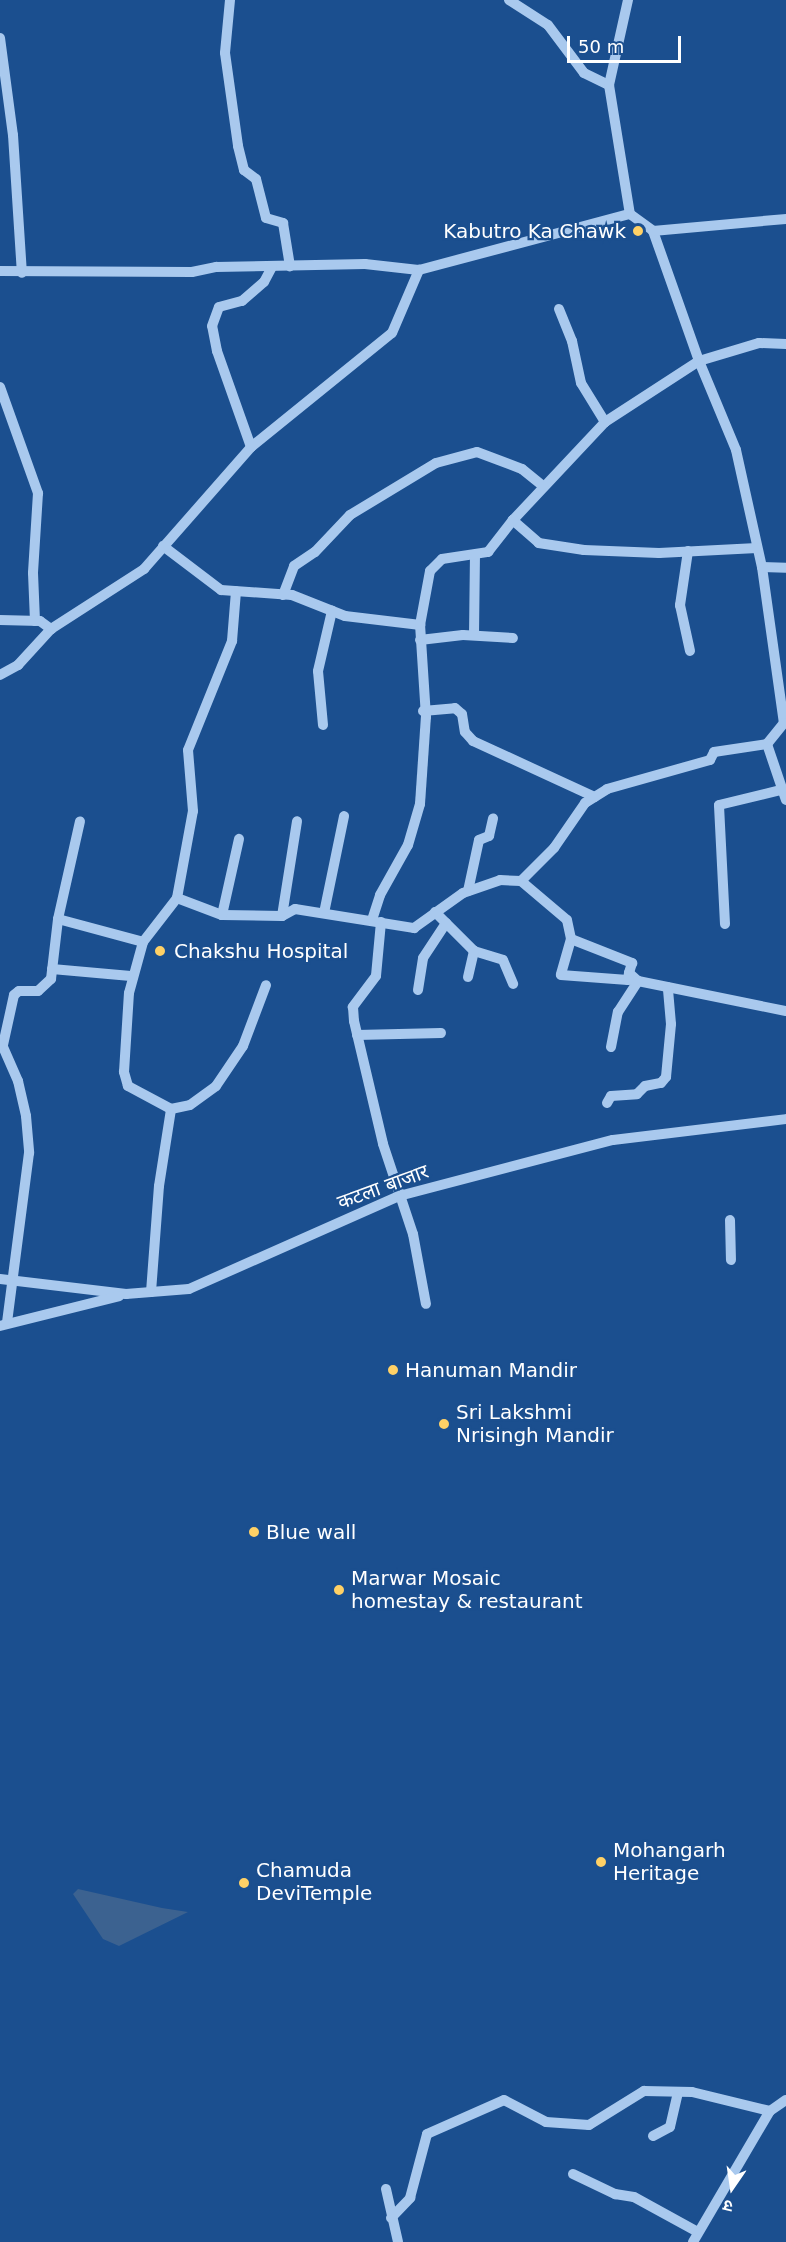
<!DOCTYPE html>
<html>
<head>
<meta charset="utf-8">
<style>
	body { margin:0 }
	#map { position:relative; width:786px; height:2242px; overflow:hidden; background:#1b4f8f; font-family:"DejaVu Sans","Noto Sans Devanagari",sans-serif }
	div>[style] { position:absolute }
	.water>* { inset:0; background:#3c6290 }
	.minor>* { height:10px; margin:-5px; padding:0 5px; transform-origin:5px; border-radius:5px; background:#a9c9ee }
	.dots>* { width:16px; height:16px; translate:-50% -50%; box-sizing:border-box; border:3px solid #1b4f8f; border-radius:50% }
	span { translate:-50% -50%; white-space:nowrap; text-align:center; line-height:1.15; -webkit-text-stroke:4.5px #1b4f8f; paint-order:stroke }
	.poi-label { font-size:20px; color:#fff }
	.right { translate:-100% -50%; text-align:right }
	.left { translate:0 -50%; text-align:left }
	.street-label { font-size:20px; color:#fff }
	.north { position:absolute; left:702px; top:2158px; width:60px; height:60px; -webkit-text-stroke:4px #1b4f8f; paint-order:stroke; rotate:193deg; font-size:16px; font-weight:700; line-height:24px; text-align:center; color:#fff }
	.north::after { content:''; display:block; margin:auto; width:21px; height:27px; background:#fff; clip-path:polygon(50% 0,100% 100%,50% 72%,0 100%) }
	.scale { position:absolute; left:567px; top:36px; width:114px; height:27px; box-sizing:border-box; border:3px solid #fff; border-top:0; padding-left:8px; font-size:18px; line-height:21px; white-space:nowrap; color:#fff; -webkit-text-stroke:4px #1b4f8f; paint-order:stroke }
</style>
</head>
<body>
<div id="map">
	<div class="water">
		<i style="clip-path:polygon(78px 1889px,162px 1908px,188px 1912px,119px 1946px,103px 1939px,73px 1894px)"></i>
	</div>
	<div class="minor">
		<i style="left:230px;top:0;width:53px;rotate:95.4deg"></i>
		<i style="left:225px;top:53px;width:94px;rotate:82deg"></i>
		<i style="left:238px;top:146px;width:25px;rotate:76deg"></i>
		<i style="left:244px;top:170px;width:15px;rotate:37deg"></i>
		<i style="left:256px;top:179px;width:40px;rotate:75.6deg"></i>
		<i style="left:266px;top:218px;width:18px;rotate:16deg"></i>
		<i style="left:283px;top:223px;width:44px;rotate:80.8deg"></i>
		<i style="left:509px;top:0;width:46px;rotate:32.7deg"></i>
		<i style="left:548px;top:25px;width:60px;rotate:53.1deg"></i>
		<i style="left:584px;top:73px;width:28px;rotate:26deg"></i>
		<i style="left:628px;top:0;width:87px;rotate:102.6deg"></i>
		<i style="left:609px;top:85px;width:131px;rotate:80.8deg"></i>
		<i style="left:630px;top:214px;width:29px;rotate:36deg"></i>
		<i style="left:653px;top:231px;width:138px;rotate:70.5deg"></i>
		<i style="left:699px;top:361px;width:96px;rotate:67.4deg"></i>
		<i style="left:736px;top:450px;width:120px;rotate:77.5deg"></i>
		<i style="left:762px;top:567px;width:158px;rotate:82deg"></i>
		<i style="left:784px;top:723px;width:27px;rotate:129deg"></i>
		<i style="left:767px;top:744px;width:59px;rotate:71.3deg"></i>
		<i style="left:0;top:38px;width:98px;rotate:82.4deg"></i>
		<i style="left:13px;top:135px;width:138px;rotate:86.3deg"></i>
		<i style="left:653px;top:231px;width:134px;rotate:-5.2deg"></i>
		<i style="left:0;top:271px;width:192px;rotate:0.3deg"></i>
		<i style="left:192px;top:272px;width:25px;rotate:-12deg"></i>
		<i style="left:216px;top:267px;width:149px;rotate:-1.2deg"></i>
		<i style="left:365px;top:264px;width:54px;rotate:6.3deg"></i>
		<i style="left:419px;top:270px;width:218px;rotate:-14.9deg"></i>
		<i style="left:559px;top:309px;width:35px;rotate:68deg"></i>
		<i style="left:572px;top:341px;width:43px;rotate:77.9deg"></i>
		<i style="left:581px;top:383px;width:46px;rotate:58.4deg"></i>
		<i style="left:0;top:387px;width:113px;rotate:70.3deg"></i>
		<i style="left:38px;top:493px;width:80px;rotate:93.6deg"></i>
		<i style="left:33px;top:573px;width:48px;rotate:87.6deg"></i>
		<i style="left:251px;top:447px;width:102px;rotate:-109.5deg"></i>
		<i style="left:217px;top:351px;width:25px;rotate:-101deg"></i>
		<i style="left:212px;top:326px;width:20px;rotate:-70deg"></i>
		<i style="left:219px;top:307px;width:24px;rotate:-15deg"></i>
		<i style="left:242px;top:301px;width:29px;rotate:-41deg"></i>
		<i style="left:264px;top:282px;width:17px;rotate:-62deg"></i>
		<i style="left:163px;top:546px;width:73px;rotate:37.2deg"></i>
		<i style="left:221px;top:590px;width:71px;rotate:4deg"></i>
		<i style="left:292px;top:595px;width:57px;rotate:21.6deg"></i>
		<i style="left:345px;top:616px;width:76px;rotate:6.8deg"></i>
		<i style="left:757px;top:548px;width:98px;rotate:177.1deg"></i>
		<i style="left:659px;top:553px;width:75px;rotate:-177.7deg"></i>
		<i style="left:584px;top:550px;width:46px;rotate:-171.2deg"></i>
		<i style="left:539px;top:543px;width:35px;rotate:-139deg"></i>
		<i style="left:513px;top:520px;width:134px;rotate:-46.8deg"></i>
		<i style="left:605px;top:422px;width:112px;rotate:-33deg"></i>
		<i style="left:699px;top:361px;width:63px;rotate:-16.7deg"></i>
		<i style="left:759px;top:343px;width:27px;rotate:2deg"></i>
		<i style="left:688px;top:551px;width:55px;rotate:98.4deg"></i>
		<i style="left:680px;top:605px;width:47px;rotate:77.7deg"></i>
		<i style="left:762px;top:567px;width:24px;rotate:2deg"></i>
		<i style="left:283px;top:595px;width:31px;rotate:-69deg"></i>
		<i style="left:294px;top:566px;width:25px;rotate:-34deg"></i>
		<i style="left:315px;top:552px;width:51px;rotate:-46.6deg"></i>
		<i style="left:350px;top:515px;width:100px;rotate:-31.2deg"></i>
		<i style="left:436px;top:463px;width:42px;rotate:-15deg"></i>
		<i style="left:477px;top:452px;width:48px;rotate:20.7deg"></i>
		<i style="left:522px;top:469px;width:28px;rotate:39deg"></i>
		<i style="left:0;top:620px;width:40px;rotate:1.4deg"></i>
		<i style="left:40px;top:621px;width:14px;rotate:36deg"></i>
		<i style="left:474px;top:635px;width:79px;rotate:-89.3deg"></i>
		<i style="left:420px;top:640px;width:43px;rotate:-6.6deg"></i>
		<i style="left:463px;top:635px;width:50px;rotate:3.4deg"></i>
		<i style="left:0;top:675px;width:21px;rotate:-29deg"></i>
		<i style="left:18px;top:665px;width:49px;rotate:-47.5deg"></i>
		<i style="left:51px;top:629px;width:111px;rotate:-32.8deg"></i>
		<i style="left:144px;top:569px;width:162px;rotate:-48.7deg"></i>
		<i style="left:251px;top:447px;width:181px;rotate:-39deg"></i>
		<i style="left:392px;top:333px;width:69px;rotate:-66.8deg"></i>
		<i style="left:423px;top:711px;width:32px;rotate:-5deg"></i>
		<i style="left:455px;top:708px;width:9px;rotate:41deg"></i>
		<i style="left:462px;top:714px;width:18px;rotate:81deg"></i>
		<i style="left:465px;top:732px;width:12px;rotate:48deg"></i>
		<i style="left:473px;top:741px;width:134px;rotate:24.7deg"></i>
		<i style="left:323px;top:725px;width:54px;rotate:-95.3deg"></i>
		<i style="left:318px;top:671px;width:62px;rotate:-76.9deg"></i>
		<i style="left:521px;top:881px;width:60px;rotate:40.3deg"></i>
		<i style="left:567px;top:920px;width:19px;rotate:78deg"></i>
		<i style="left:571px;top:939px;width:66px;rotate:21.5deg"></i>
		<i style="left:632px;top:963px;width:10px;rotate:107deg"></i>
		<i style="left:629px;top:973px;width:12px;rotate:42deg"></i>
		<i style="left:638px;top:981px;width:151px;rotate:11.5deg"></i>
		<i style="left:468px;top:891px;width:52px;rotate:-77.8deg"></i>
		<i style="left:479px;top:840px;width:11px;rotate:-22deg"></i>
		<i style="left:489px;top:836px;width:18px;rotate:-77deg"></i>
		<i style="left:177px;top:898px;width:48px;rotate:20.7deg"></i>
		<i style="left:222px;top:915px;width:60px;rotate:1deg"></i>
		<i style="left:282px;top:916px;width:15px;rotate:-28deg"></i>
		<i style="left:295px;top:909px;width:121px;rotate:9.1deg"></i>
		<i style="left:414px;top:928px;width:60px;rotate:-35.5deg"></i>
		<i style="left:463px;top:893px;width:39px;rotate:-19deg"></i>
		<i style="left:500px;top:880px;width:21px;rotate:3deg"></i>
		<i style="left:521px;top:881px;width:47px;rotate:-45deg"></i>
		<i style="left:554px;top:848px;width:55px;rotate:-55.4deg"></i>
		<i style="left:585px;top:803px;width:26px;rotate:-32deg"></i>
		<i style="left:607px;top:789px;width:107px;rotate:-15.7deg"></i>
		<i style="left:710px;top:760px;width:9px;rotate:-63deg"></i>
		<i style="left:714px;top:752px;width:54px;rotate:-8.6deg"></i>
		<i style="left:435px;top:912px;width:55px;rotate:45deg"></i>
		<i style="left:474px;top:951px;width:30px;rotate:17deg"></i>
		<i style="left:503px;top:960px;width:26px;rotate:67deg"></i>
		<i style="left:324px;top:913px;width:99px;rotate:-78.3deg"></i>
		<i style="left:222px;top:915px;width:78px;rotate:-77.4deg"></i>
		<i style="left:282px;top:916px;width:96px;rotate:-81deg"></i>
		<i style="left:58px;top:919px;width:88px;rotate:15.1deg"></i>
		<i style="left:372px;top:920px;width:26px;rotate:-72deg"></i>
		<i style="left:380px;top:895px;width:57px;rotate:-60.8deg"></i>
		<i style="left:408px;top:845px;width:43px;rotate:-73.7deg"></i>
		<i style="left:420px;top:804px;width:87px;rotate:-86.1deg"></i>
		<i style="left:426px;top:717px;width:92px;rotate:-93.7deg"></i>
		<i style="left:420px;top:625px;width:55px;rotate:-79.5deg"></i>
		<i style="left:430px;top:571px;width:17px;rotate:-45deg"></i>
		<i style="left:442px;top:559px;width:47px;rotate:-8.7deg"></i>
		<i style="left:488px;top:552px;width:41px;rotate:-52deg"></i>
		<i style="left:381px;top:922px;width:54px;rotate:95.3deg"></i>
		<i style="left:376px;top:976px;width:39px;rotate:127deg"></i>
		<i style="left:353px;top:1007px;width:14px;rotate:86deg"></i>
		<i style="left:354px;top:1021px;width:126px;rotate:76.7deg"></i>
		<i style="left:383px;top:1144px;width:95px;rotate:71.6deg"></i>
		<i style="left:413px;top:1234px;width:71px;rotate:79.5deg"></i>
		<i style="left:725px;top:924px;width:119px;rotate:-92.9deg"></i>
		<i style="left:719px;top:805px;width:64px;rotate:-13.6deg"></i>
		<i style="left:571px;top:939px;width:37px;rotate:106deg"></i>
		<i style="left:561px;top:975px;width:67px;rotate:4.3deg"></i>
		<i style="left:628px;top:980px;width:7px;rotate:-82deg"></i>
		<i style="left:52px;top:969px;width:79px;rotate:5.1deg"></i>
		<i style="left:468px;top:977px;width:27px;rotate:-77deg"></i>
		<i style="left:418px;top:990px;width:32px;rotate:-81deg"></i>
		<i style="left:423px;top:958px;width:42px;rotate:-56.7deg"></i>
		<i style="left:357px;top:1035px;width:84px;rotate:-1.4deg"></i>
		<i style="left:0;top:1040px;width:45px;rotate:66.3deg"></i>
		<i style="left:18px;top:1081px;width:36px;rotate:77deg"></i>
		<i style="left:26px;top:1116px;width:37px;rotate:85deg"></i>
		<i style="left:29px;top:1153px;width:170px;rotate:97.4deg"></i>
		<i style="left:3px;top:1045px;width:51px;rotate:-77.6deg"></i>
		<i style="left:14px;top:995px;width:6px;rotate:-39deg"></i>
		<i style="left:19px;top:991px;width:19px"></i>
		<i style="left:38px;top:991px;width:18px;rotate:-43deg"></i>
		<i style="left:51px;top:979px;width:60px;rotate:-83.3deg"></i>
		<i style="left:58px;top:919px;width:100px;rotate:-77.3deg"></i>
		<i style="left:611px;top:1047px;width:36px;rotate:-79deg"></i>
		<i style="left:618px;top:1012px;width:37px;rotate:-57deg"></i>
		<i style="left:607px;top:1103px;width:8px;rotate:-60deg"></i>
		<i style="left:611px;top:1096px;width:26px;rotate:-4deg"></i>
		<i style="left:637px;top:1094px;width:11px;rotate:-45deg"></i>
		<i style="left:645px;top:1086px;width:16px;rotate:-11deg"></i>
		<i style="left:661px;top:1083px;width:8px;rotate:-50deg"></i>
		<i style="left:666px;top:1077px;width:53px;rotate:-84.6deg"></i>
		<i style="left:671px;top:1024px;width:37px;rotate:-95deg"></i>
		<i style="left:171px;top:1109px;width:19px;rotate:-12deg"></i>
		<i style="left:190px;top:1105px;width:32px;rotate:-36deg"></i>
		<i style="left:216px;top:1086px;width:48px;rotate:-56deg"></i>
		<i style="left:243px;top:1046px;width:65px;rotate:-69.3deg"></i>
		<i style="left:730px;top:1220px;width:40px;rotate:88.6deg"></i>
		<i style="left:0;top:1279px;width:127px;rotate:6.8deg"></i>
		<i style="left:126px;top:1294px;width:63px;rotate:-4.5deg"></i>
		<i style="left:189px;top:1289px;width:230px;rotate:-23.9deg"></i>
		<i style="left:399px;top:1196px;width:221px;rotate:-14.7deg"></i>
		<i style="left:613px;top:1140px;width:174px;rotate:-6.9deg"></i>
		<i style="left:151px;top:1292px;width:106px;rotate:-85.7deg"></i>
		<i style="left:159px;top:1186px;width:78px;rotate:-81.1deg"></i>
		<i style="left:171px;top:1109px;width:49px;rotate:-151.9deg"></i>
		<i style="left:128px;top:1086px;width:15px;rotate:-106deg"></i>
		<i style="left:124px;top:1072px;width:79px;rotate:-86.4deg"></i>
		<i style="left:129px;top:993px;width:53px;rotate:-74.6deg"></i>
		<i style="left:143px;top:942px;width:56px;rotate:-52.3deg"></i>
		<i style="left:177px;top:898px;width:88px;rotate:-79.6deg"></i>
		<i style="left:193px;top:811px;width:61px;rotate:-94.7deg"></i>
		<i style="left:188px;top:750px;width:118px;rotate:-68deg"></i>
		<i style="left:232px;top:641px;width:50px;rotate:-85.4deg"></i>
		<i style="left:0;top:1326px;width:123px;rotate:-14.1deg"></i>
		<i style="left:653px;top:2136px;width:19px;rotate:-28deg"></i>
		<i style="left:670px;top:2127px;width:35px;rotate:-77deg"></i>
		<i style="left:573px;top:2174px;width:47px;rotate:25.5deg"></i>
		<i style="left:615px;top:2194px;width:19px;rotate:9deg"></i>
		<i style="left:634px;top:2197px;width:73px;rotate:28.7deg"></i>
		<i style="left:386px;top:2189px;width:54px;rotate:77.2deg"></i>
		<i style="left:391px;top:2218px;width:28px;rotate:-46deg"></i>
		<i style="left:410px;top:2198px;width:66px;rotate:-75.1deg"></i>
		<i style="left:427px;top:2134px;width:84px;rotate:-23.8deg"></i>
		<i style="left:504px;top:2100px;width:47px;rotate:27.6deg"></i>
		<i style="left:546px;top:2122px;width:43px;rotate:4deg"></i>
		<i style="left:589px;top:2125px;width:65px;rotate:-31.7deg"></i>
		<i style="left:644px;top:2091px;width:48px;rotate:1.2deg"></i>
		<i style="left:692px;top:2092px;width:80px;rotate:13.7deg"></i>
		<i style="left:693px;top:2242px;width:152px;rotate:-59.6deg"></i>
		<i style="left:770px;top:2111px;width:19px;rotate:-35deg"></i>
	</div>
	<div class="dots">
		<i style="left:638px;top:231px;background:#ffd166"></i>
		<i style="left:160px;top:951px;background:#ffd166"></i>
		<i style="left:393px;top:1370px;background:#ffd166"></i>
		<i style="left:444px;top:1424px;background:#ffd166"></i>
		<i style="left:254px;top:1532px;background:#ffd166"></i>
		<i style="left:339px;top:1590px;background:#ffd166"></i>
		<i style="left:601px;top:1862px;background:#ffd166"></i>
		<i style="left:244px;top:1883px;background:#ffd166"></i>
	</div>
	<div class="poi-label">
		<span class="right" style="left:626px;top:231px">Kabutro Ka Chawk</span>
		<span class="left" style="left:174px;top:951px">Chakshu Hospital</span>
		<span class="left" style="left:405px;top:1370px">Hanuman Mandir</span>
		<span class="left" style="left:456px;top:1424px">Sri Lakshmi<br>Nrisingh Mandir</span>
		<span class="left" style="left:266px;top:1532px">Blue wall</span>
		<span class="left" style="left:351px;top:1590px">Marwar Mosaic<br>homestay &amp; restaurant</span>
		<span class="left" style="left:613px;top:1862px">Mohangarh<br>Heritage</span>
		<span class="left" style="left:256px;top:1882px">Chamuda<br>DeviTemple</span>
	</div>
	<div class="street-label">
		<span style="left:383px;top:1187px;rotate:-20deg">कटला बाजार</span>
	</div>
	<div class="north">उ</div>
	<div class="scale">50 m</div>
</div>
</body>
</html>
